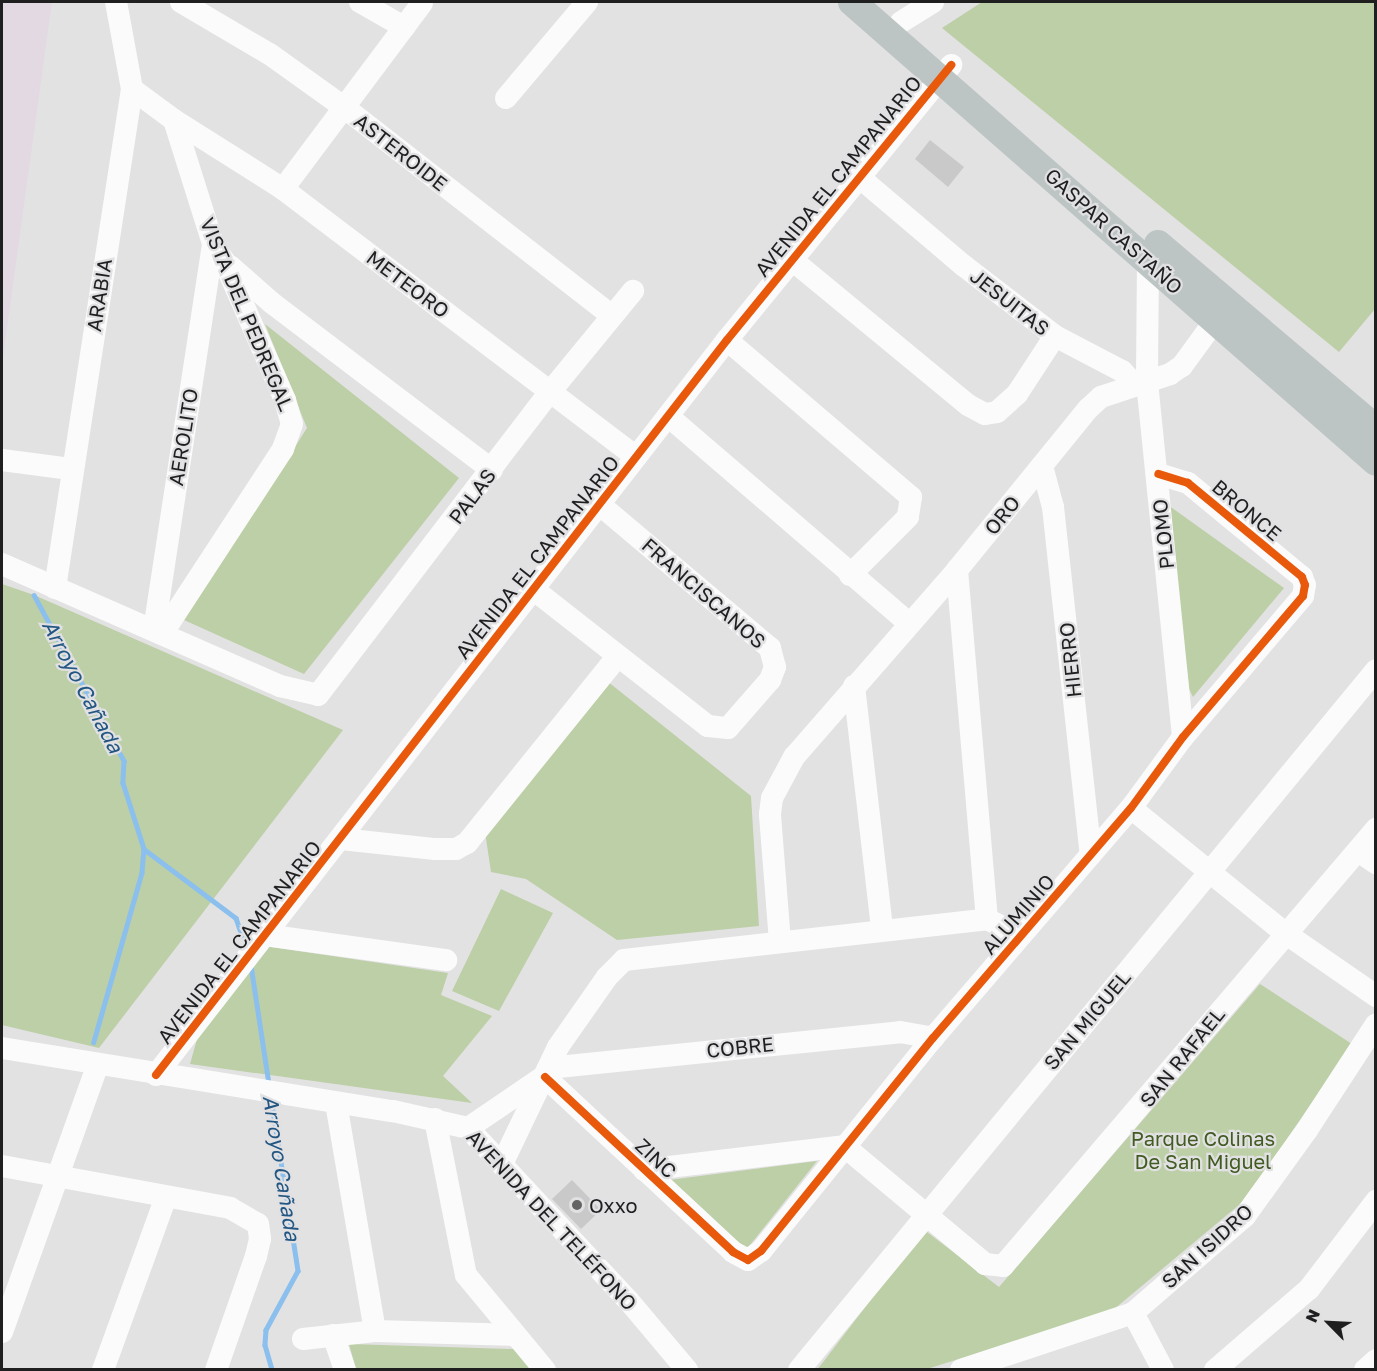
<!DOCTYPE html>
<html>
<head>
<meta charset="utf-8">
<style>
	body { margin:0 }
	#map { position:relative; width:1377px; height:1371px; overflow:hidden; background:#e2e2e3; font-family:"Golos Text",sans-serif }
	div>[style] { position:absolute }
	.education>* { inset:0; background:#e3d9e2 }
	.green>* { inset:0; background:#bdcfa6 }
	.stream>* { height:4.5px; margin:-2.25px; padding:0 2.25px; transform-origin:2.25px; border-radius:2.25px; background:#8bbfed }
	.building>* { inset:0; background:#cac9ca }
	.minor>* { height:22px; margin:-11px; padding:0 11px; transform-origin:11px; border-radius:11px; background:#fbfbfb }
	.major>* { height:28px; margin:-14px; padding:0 14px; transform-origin:14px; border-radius:14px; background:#bdc4c4 }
	.cycleway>* { height:8px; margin:-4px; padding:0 4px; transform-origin:4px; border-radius:4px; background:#e8590c }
	.dots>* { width:16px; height:16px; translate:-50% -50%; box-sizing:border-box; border:3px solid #e1e1e4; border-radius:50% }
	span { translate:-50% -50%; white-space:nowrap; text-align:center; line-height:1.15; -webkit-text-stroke:4.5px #e1e1e4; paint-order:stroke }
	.street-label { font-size:20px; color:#1f1f20 }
	.park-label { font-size:20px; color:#425b20 }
	.poi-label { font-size:20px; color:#1f1f20 }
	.left { translate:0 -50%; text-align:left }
	.water-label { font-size:21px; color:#235782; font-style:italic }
	.frame { position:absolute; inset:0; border:3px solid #1f1f20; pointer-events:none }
	.north { position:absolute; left:1299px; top:1293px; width:60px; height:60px; -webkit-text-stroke:4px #e1e1e4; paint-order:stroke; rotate:294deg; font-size:16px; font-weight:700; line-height:24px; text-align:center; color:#1f1f20 }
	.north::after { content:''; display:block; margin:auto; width:21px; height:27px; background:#1f1f20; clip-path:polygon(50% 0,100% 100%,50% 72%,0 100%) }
</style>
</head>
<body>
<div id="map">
	<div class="education">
		<i style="clip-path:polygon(2px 2px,52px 2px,2px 365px)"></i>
	</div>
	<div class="green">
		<i style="clip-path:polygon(982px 2px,1375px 2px,1375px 309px,1339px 352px,942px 28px)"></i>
		<i style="clip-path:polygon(265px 324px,459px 478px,304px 674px,184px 620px,307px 428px)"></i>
		<i style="clip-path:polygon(1168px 505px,1284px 588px,1193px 697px,1189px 689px)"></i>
		<i style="clip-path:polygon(2px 584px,34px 595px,343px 730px,99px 1048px,2px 1025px)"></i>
		<i style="clip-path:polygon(607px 681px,751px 796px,759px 926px,617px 940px,526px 879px,491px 872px,485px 832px)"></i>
		<i style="clip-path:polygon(501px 889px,553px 913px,499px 1011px,452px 991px)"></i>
		<i style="clip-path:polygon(264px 946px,448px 973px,441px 995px,492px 1016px,443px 1076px,472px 1103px,190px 1064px,201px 1025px)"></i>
		<i style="clip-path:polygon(1260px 984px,1352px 1044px,1245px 1200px,1113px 1310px,927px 1369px,817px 1370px,919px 1237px,927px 1232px,999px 1287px)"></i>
		<i style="clip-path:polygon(817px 1161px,746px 1250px,669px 1180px)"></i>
		<i style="clip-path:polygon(349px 1344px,514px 1349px,532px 1369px,356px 1369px)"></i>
	</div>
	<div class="stream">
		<i style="left:34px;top:595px;width:189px;rotate:61.5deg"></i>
		<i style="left:124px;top:761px;width:22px;rotate:93deg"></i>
		<i style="left:123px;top:783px;width:69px;rotate:72.3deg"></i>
		<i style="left:144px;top:849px;width:24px;rotate:95deg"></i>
		<i style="left:142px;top:873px;width:176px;rotate:105.9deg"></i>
		<i style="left:144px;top:849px;width:115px;rotate:36.9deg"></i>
		<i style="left:236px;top:918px;width:18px;rotate:71deg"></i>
		<i style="left:251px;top:965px;width:120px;rotate:81.4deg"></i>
		<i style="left:271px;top:1098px;width:175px;rotate:81.1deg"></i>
		<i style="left:298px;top:1271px;width:67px;rotate:118.5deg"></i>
		<i style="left:266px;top:1330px;width:15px;rotate:94deg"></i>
		<i style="left:265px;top:1345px;width:26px;rotate:74deg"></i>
	</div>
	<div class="building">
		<i style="clip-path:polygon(930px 140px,964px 167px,948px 187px,915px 159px)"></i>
		<i style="clip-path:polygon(572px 1180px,601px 1210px,581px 1229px,552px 1199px)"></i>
	</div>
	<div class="minor">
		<i style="left:181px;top:2px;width:104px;rotate:30.5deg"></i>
		<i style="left:271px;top:55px;width:91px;rotate:35.6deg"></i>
		<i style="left:345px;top:108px;width:338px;rotate:37.9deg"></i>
		<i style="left:360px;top:2px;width:51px;rotate:29.6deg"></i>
		<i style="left:901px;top:22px;width:38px;rotate:-32deg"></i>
		<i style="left:132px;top:89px;width:52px;rotate:36.4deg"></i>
		<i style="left:174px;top:120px;width:130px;rotate:72.5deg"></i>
		<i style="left:213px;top:244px;width:20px;rotate:57deg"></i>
		<i style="left:224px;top:261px;width:152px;rotate:66.3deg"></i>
		<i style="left:285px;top:400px;width:25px;rotate:74deg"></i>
		<i style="left:292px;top:424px;width:27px;rotate:110deg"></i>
		<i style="left:283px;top:449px;width:221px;rotate:123.2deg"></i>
		<i style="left:506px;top:98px;width:126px;rotate:-49.8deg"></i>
		<i style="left:174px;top:120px;width:129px;rotate:32.3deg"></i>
		<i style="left:283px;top:189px;width:443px;rotate:37.2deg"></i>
		<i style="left:283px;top:189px;width:232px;rotate:-53.2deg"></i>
		<i style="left:791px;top:259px;width:229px;rotate:39.5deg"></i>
		<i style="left:968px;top:405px;width:19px;rotate:28deg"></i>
		<i style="left:985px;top:414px;width:12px;rotate:-9deg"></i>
		<i style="left:997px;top:412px;width:27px;rotate:-42deg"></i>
		<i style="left:1017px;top:394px;width:69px;rotate:-56.8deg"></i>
		<i style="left:1055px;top:336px;width:115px;rotate:-142.4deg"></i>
		<i style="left:964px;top:266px;width:139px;rotate:-139.7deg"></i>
		<i style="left:1148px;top:260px;width:122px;rotate:90.5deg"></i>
		<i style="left:1147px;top:382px;width:357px;rotate:84.2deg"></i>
		<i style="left:230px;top:266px;width:56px;rotate:41.4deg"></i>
		<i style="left:272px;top:303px;width:276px;rotate:37.2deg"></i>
		<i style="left:1055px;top:336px;width:76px;rotate:27.6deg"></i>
		<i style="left:1122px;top:371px;width:19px;rotate:47deg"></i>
		<i style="left:727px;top:340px;width:242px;rotate:40.5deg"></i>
		<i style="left:911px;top:497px;width:20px;rotate:99deg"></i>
		<i style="left:908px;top:517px;width:82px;rotate:135deg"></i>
		<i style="left:668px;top:416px;width:318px;rotate:40.7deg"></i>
		<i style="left:2px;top:460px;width:69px;rotate:7.5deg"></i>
		<i style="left:1042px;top:466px;width:42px;rotate:75deg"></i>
		<i style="left:1053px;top:507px;width:349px;rotate:83.8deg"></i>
		<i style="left:2px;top:564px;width:304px;rotate:23.7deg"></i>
		<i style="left:280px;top:686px;width:39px;rotate:13deg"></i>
		<i style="left:318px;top:695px;width:382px;rotate:-52.6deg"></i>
		<i style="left:550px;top:392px;width:131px;rotate:-50.6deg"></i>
		<i style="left:957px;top:570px;width:350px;rotate:85.1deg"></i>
		<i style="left:55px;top:588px;width:505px;rotate:-81.23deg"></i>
		<i style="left:132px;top:89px;width:88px;rotate:-100.4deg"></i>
		<i style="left:533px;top:589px;width:222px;rotate:38.1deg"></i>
		<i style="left:708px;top:726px;width:20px;rotate:6deg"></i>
		<i style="left:728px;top:728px;width:64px;rotate:-48.8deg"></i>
		<i style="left:770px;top:680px;width:14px;rotate:-69deg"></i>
		<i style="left:775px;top:667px;width:20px;rotate:-105deg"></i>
		<i style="left:770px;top:648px;width:225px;rotate:-139.9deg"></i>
		<i style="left:154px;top:630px;width:390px;rotate:-81.3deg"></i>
		<i style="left:854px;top:686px;width:244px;rotate:83.4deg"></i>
		<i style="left:1131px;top:808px;width:198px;rotate:39.1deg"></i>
		<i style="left:1285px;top:933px;width:111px;rotate:34.7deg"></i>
		<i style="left:341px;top:839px;width:95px;rotate:6.1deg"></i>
		<i style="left:435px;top:849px;width:21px"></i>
		<i style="left:456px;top:849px;width:13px;rotate:-29deg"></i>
		<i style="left:467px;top:843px;width:239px;rotate:-51.1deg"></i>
		<i style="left:1358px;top:851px;width:22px;rotate:34deg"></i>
		<i style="left:265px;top:935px;width:183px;rotate:7.9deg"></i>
		<i style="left:780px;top:942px;width:128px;rotate:-94.5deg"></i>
		<i style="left:770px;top:814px;width:16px;rotate:-83deg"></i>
		<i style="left:772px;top:798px;width:47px;rotate:-61.8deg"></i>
		<i style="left:794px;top:757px;width:248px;rotate:-48.9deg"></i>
		<i style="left:957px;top:570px;width:208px;rotate:-50.9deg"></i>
		<i style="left:1088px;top:409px;width:18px;rotate:-43deg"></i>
		<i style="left:1101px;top:397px;width:73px;rotate:-18.4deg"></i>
		<i style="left:1170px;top:374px;width:14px;rotate:-34deg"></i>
		<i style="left:1182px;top:366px;width:73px;rotate:-53.9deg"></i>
		<i style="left:2px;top:1048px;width:396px;rotate:9.2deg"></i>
		<i style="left:393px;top:1111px;width:77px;rotate:12.8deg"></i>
		<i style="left:468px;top:1128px;width:235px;rotate:47.1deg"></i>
		<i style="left:628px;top:1300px;width:92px;rotate:49.9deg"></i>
		<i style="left:548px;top:1068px;width:354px;rotate:-5.8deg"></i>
		<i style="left:900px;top:1032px;width:34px;rotate:10deg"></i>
		<i style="left:156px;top:1075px;width:931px;rotate:-52.16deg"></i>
		<i style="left:727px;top:340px;width:355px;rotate:-50.8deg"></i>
		<i style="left:545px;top:1077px;width:257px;rotate:42.9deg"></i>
		<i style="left:733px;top:1252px;width:17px;rotate:28deg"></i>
		<i style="left:748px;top:1260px;width:16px;rotate:-35deg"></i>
		<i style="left:761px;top:1251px;width:274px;rotate:-51.1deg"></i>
		<i style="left:933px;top:1038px;width:303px;rotate:-49.3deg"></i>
		<i style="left:1131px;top:808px;width:88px;rotate:-53.8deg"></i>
		<i style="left:1183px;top:737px;width:185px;rotate:-49.6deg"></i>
		<i style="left:1303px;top:596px;width:11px;rotate:-80deg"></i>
		<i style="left:1305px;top:585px;width:9px;rotate:-111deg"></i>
		<i style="left:1302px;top:577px;width:148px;rotate:-140.5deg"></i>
		<i style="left:1188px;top:483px;width:31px;rotate:-163deg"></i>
		<i style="left:336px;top:1103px;width:231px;rotate:80.3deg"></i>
		<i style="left:435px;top:1119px;width:159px;rotate:78.8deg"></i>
		<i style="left:466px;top:1275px;width:124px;rotate:50.3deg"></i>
		<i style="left:468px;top:1128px;width:91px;rotate:-34.2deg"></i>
		<i style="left:502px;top:1164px;width:130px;rotate:-64.4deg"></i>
		<i style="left:558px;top:1047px;width:85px;rotate:-55deg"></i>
		<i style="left:607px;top:977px;width:24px;rotate:-45deg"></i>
		<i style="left:624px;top:960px;width:365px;rotate:-6.4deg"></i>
		<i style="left:987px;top:919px;width:37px;rotate:27deg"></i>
		<i style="left:2px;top:1166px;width:232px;rotate:10.4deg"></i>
		<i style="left:230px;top:1208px;width:32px;rotate:30deg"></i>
		<i style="left:258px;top:1224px;width:15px;rotate:82deg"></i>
		<i style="left:260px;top:1239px;width:17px;rotate:103deg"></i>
		<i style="left:256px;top:1256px;width:121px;rotate:109.3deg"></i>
		<i style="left:644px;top:1170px;width:201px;rotate:-6.8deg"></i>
		<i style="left:844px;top:1146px;width:184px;rotate:39.9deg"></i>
		<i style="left:985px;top:1264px;width:18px;rotate:6deg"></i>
		<i style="left:1003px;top:1266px;width:575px;rotate:-49.52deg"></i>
		<i style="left:1133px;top:1313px;width:64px;rotate:62.2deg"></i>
		<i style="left:2px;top:1332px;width:282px;rotate:-70.3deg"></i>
		<i style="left:333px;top:1335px;width:37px;rotate:71deg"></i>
		<i style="left:303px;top:1339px;width:72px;rotate:-6.3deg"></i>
		<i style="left:375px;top:1331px;width:140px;rotate:1.6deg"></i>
		<i style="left:103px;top:1370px;width:184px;rotate:-70deg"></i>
		<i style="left:799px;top:1370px;width:907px;rotate:-50.5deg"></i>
		<i style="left:961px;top:1370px;width:181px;rotate:-18.3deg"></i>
		<i style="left:1133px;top:1313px;width:148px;rotate:-40.9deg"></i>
		<i style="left:1245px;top:1216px;width:106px;rotate:-54.2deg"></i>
		<i style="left:1307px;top:1130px;width:126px;rotate:-56.9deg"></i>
		<i style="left:1215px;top:1370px;width:124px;rotate:-40.8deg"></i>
		<i style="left:1309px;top:1289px;width:111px;rotate:-52.7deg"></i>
		<i style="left:1365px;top:1370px;width:15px;rotate:-42deg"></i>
	</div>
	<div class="major">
		<i style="left:852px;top:2px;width:697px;rotate:41.28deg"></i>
		<i style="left:1158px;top:244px;width:286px;rotate:40.3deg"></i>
	</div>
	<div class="cycleway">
		<i style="left:156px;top:1075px;width:931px;rotate:-52.16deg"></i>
		<i style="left:727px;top:340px;width:355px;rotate:-50.8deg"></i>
		<i style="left:545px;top:1077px;width:257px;rotate:42.9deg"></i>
		<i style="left:733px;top:1252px;width:17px;rotate:28deg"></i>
		<i style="left:748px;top:1260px;width:16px;rotate:-35deg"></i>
		<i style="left:761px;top:1251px;width:274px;rotate:-51.1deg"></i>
		<i style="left:933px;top:1038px;width:303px;rotate:-49.3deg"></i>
		<i style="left:1131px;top:808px;width:88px;rotate:-53.8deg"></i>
		<i style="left:1183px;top:737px;width:185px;rotate:-49.6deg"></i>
		<i style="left:1303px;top:596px;width:11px;rotate:-80deg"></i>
		<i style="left:1305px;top:585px;width:9px;rotate:-111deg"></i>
		<i style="left:1302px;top:577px;width:148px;rotate:-140.5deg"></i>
		<i style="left:1188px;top:483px;width:31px;rotate:-163deg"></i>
	</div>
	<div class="dots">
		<i style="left:577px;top:1205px;background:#636364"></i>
	</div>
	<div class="street-label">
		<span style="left:401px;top:152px;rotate:38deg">ASTEROIDE</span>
		<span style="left:838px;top:176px;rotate:-51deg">AVENIDA EL CAMPANARIO</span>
		<span style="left:1114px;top:231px;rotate:42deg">GASPAR CASTAÑO</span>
		<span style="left:408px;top:284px;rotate:37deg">METEORO</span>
		<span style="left:99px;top:295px;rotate:-81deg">ARABIA</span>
		<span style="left:1010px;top:302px;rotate:38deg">JESUITAS</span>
		<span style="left:247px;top:314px;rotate:67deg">VISTA DEL PEDREGAL</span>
		<span style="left:183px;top:437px;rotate:-81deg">AEROLITO</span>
		<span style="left:472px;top:496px;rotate:-53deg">PALAS</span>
		<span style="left:1247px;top:510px;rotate:40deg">BRONCE</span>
		<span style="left:1002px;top:515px;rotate:-51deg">ORO</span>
		<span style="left:1163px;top:534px;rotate:-96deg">PLOMO</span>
		<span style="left:537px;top:557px;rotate:-52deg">AVENIDA EL CAMPANARIO</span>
		<span style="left:704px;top:593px;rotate:41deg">FRANCISCANOS</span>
		<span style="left:1070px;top:660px;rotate:-96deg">HIERRO</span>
		<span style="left:1018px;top:914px;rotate:-49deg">ALUMINIO</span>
		<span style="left:239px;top:942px;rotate:-52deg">AVENIDA EL CAMPANARIO</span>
		<span style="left:1087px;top:1020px;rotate:-50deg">SAN MIGUEL</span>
		<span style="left:740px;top:1047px;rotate:-6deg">COBRE</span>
		<span style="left:1182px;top:1057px;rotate:-51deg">SAN RAFAEL</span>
		<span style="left:656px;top:1158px;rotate:43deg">ZINC</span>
		<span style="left:552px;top:1220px;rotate:47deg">AVENIDA DEL TELÉFONO</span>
		<span style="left:1207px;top:1246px;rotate:-42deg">SAN ISIDRO</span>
	</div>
	<div class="park-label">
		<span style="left:1203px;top:1150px">Parque Colinas<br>De San Miguel</span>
	</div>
	<div class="poi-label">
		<span class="left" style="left:589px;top:1205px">Oxxo</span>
	</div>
	<div class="water-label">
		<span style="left:83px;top:686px;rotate:62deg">Arroyo Cañada</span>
		<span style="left:282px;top:1168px;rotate:81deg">Arroyo Cañada</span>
	</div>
	<div class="frame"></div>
	<div class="north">N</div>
</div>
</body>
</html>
